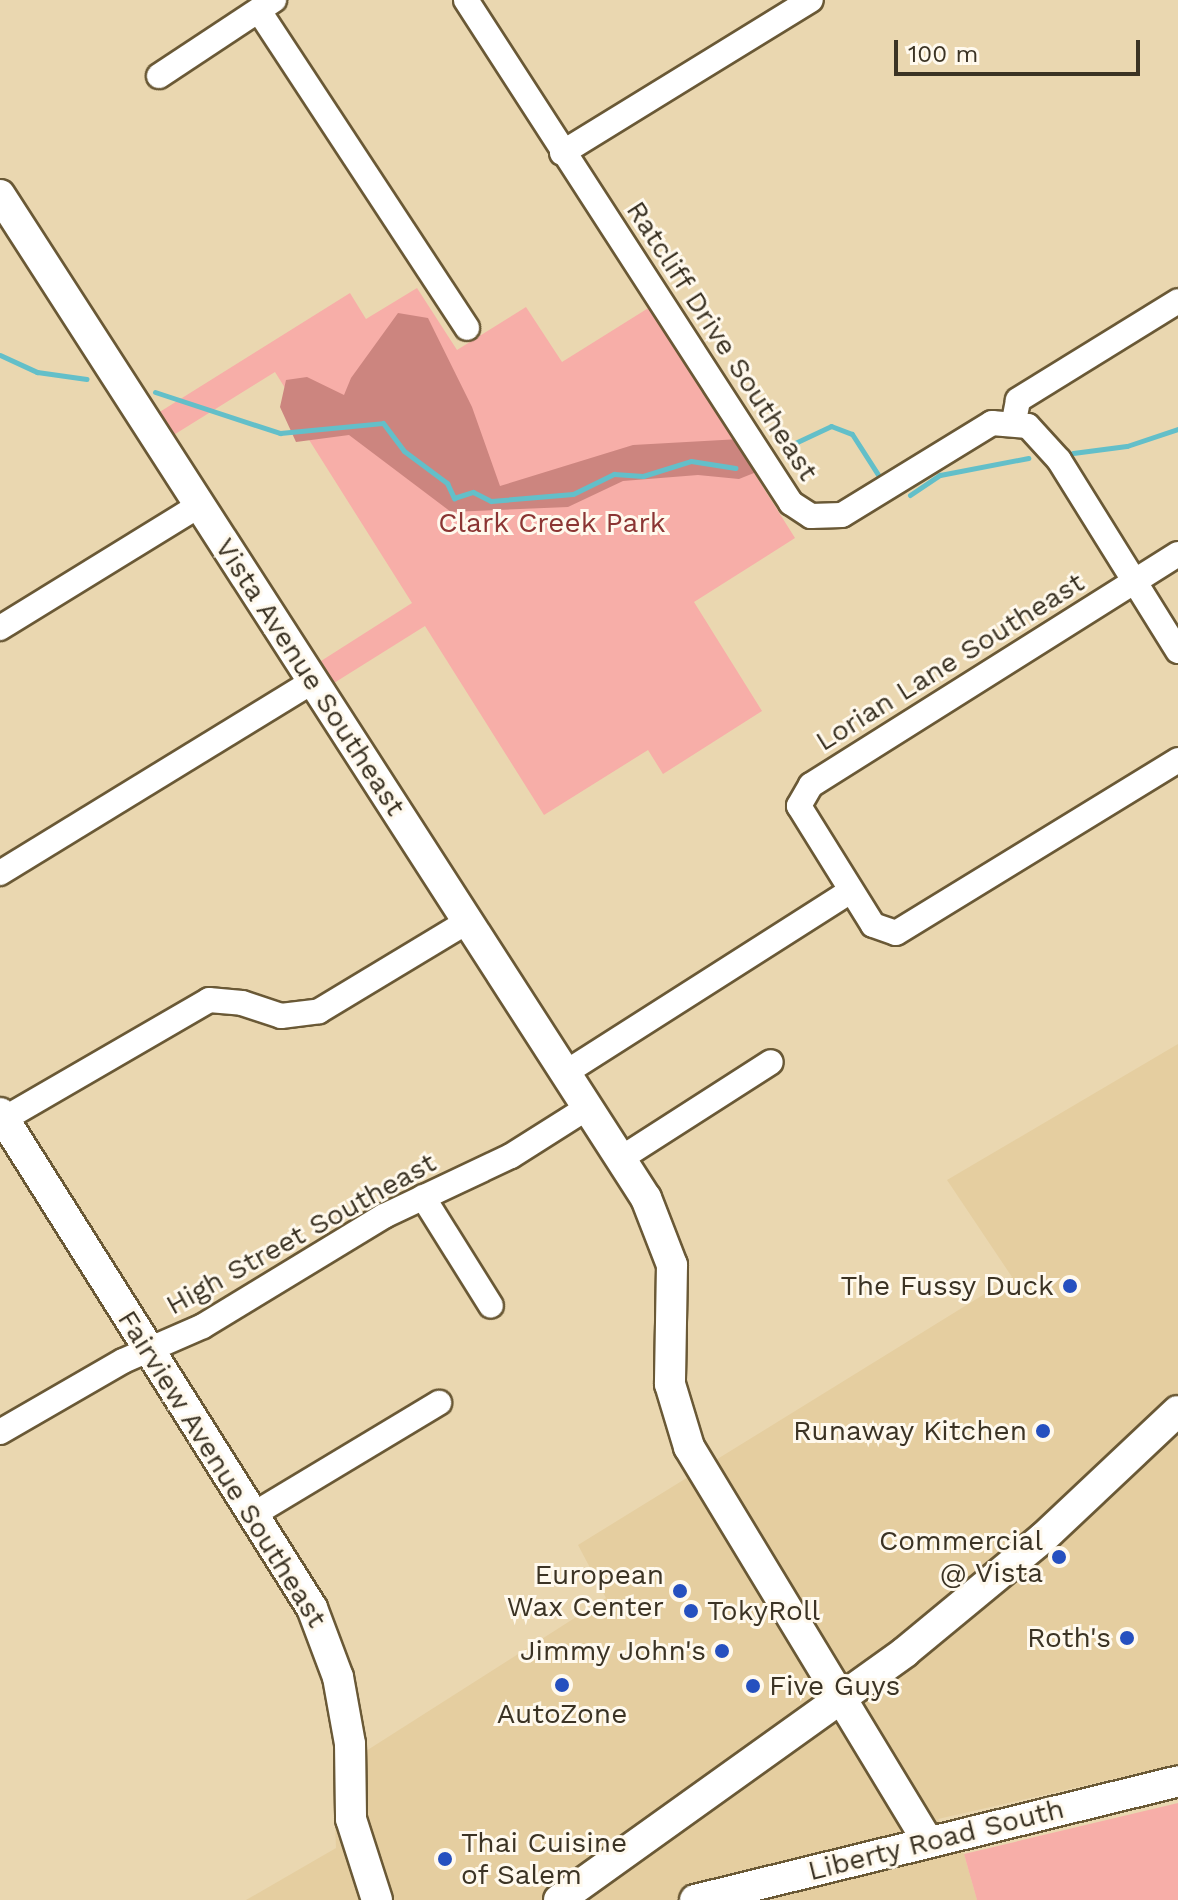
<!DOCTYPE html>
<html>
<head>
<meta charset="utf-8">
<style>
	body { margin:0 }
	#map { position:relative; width:1178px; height:1900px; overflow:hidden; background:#ead7b0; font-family:"Work Sans",sans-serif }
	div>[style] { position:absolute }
	.built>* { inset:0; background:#e5cea0 }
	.green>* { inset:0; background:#f7aea8 }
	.forest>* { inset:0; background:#cc857f }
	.stream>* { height:5px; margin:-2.5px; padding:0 2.5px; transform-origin:2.5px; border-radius:2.5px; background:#63bfc9 }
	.roads { filter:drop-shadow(2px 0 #6a5936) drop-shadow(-2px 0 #6a5936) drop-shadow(0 2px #6a5936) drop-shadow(0 -2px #6a5936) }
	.minor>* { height:24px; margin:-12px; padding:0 12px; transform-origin:12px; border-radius:12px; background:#fff }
	.major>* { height:30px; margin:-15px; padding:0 15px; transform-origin:15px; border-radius:15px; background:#fff }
	.dots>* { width:22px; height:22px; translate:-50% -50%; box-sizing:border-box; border:4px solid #fff9ed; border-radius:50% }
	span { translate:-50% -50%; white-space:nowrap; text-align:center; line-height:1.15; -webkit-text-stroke:6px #fff9ed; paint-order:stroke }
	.street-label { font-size:28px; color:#3b3324 }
	.park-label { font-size:28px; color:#8b3533 }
	.poi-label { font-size:28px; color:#3b3324 }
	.right { translate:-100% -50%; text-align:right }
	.left { translate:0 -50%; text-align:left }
	.scale { position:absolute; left:894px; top:40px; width:246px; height:36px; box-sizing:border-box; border:4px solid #3b3324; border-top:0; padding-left:10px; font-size:24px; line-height:28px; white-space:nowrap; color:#3b3324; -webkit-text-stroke:6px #fff9ed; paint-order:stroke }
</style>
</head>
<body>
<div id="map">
	<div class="built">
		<i style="clip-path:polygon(1178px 1044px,1178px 1764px,938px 1819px,964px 1854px,977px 1900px,246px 1900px,336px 1848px,333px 1772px,606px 1598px,578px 1545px,1012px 1277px,947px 1180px)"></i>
	</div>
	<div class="green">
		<i style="clip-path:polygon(417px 288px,457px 350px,526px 307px,562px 362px,650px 307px,795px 538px,694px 602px,762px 711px,663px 774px,648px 750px,544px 815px,425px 626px,334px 683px,321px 661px,412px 603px,306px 435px,312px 431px,275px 372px,172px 436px,158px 413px,350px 293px,366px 319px)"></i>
		<i style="clip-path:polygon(1178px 1803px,1178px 1900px,977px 1900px,964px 1854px)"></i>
	</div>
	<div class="forest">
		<i style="clip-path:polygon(398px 313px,428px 318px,472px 407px,500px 486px,633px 445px,740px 439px,759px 471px,739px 479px,698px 475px,623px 481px,568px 507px,451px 512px,349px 435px,296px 442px,280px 407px,286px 380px,307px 377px,344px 395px,351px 378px)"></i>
	</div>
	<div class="stream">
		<i style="left:0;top:355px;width:41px;rotate:24.7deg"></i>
		<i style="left:37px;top:372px;width:50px;rotate:8deg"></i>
		<i style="left:155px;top:392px;width:132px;rotate:18.2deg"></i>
		<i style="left:280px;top:433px;width:103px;rotate:-5.5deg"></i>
		<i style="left:383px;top:423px;width:35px;rotate:53deg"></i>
		<i style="left:404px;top:451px;width:54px;rotate:36.7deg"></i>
		<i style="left:447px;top:483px;width:17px;rotate:65deg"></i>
		<i style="left:454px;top:498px;width:20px;rotate:-18deg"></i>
		<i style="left:473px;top:492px;width:20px;rotate:27deg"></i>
		<i style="left:491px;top:501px;width:82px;rotate:-4.9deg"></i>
		<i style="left:573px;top:494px;width:46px;rotate:-26deg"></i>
		<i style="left:614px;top:474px;width:29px;rotate:4deg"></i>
		<i style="left:643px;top:476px;width:50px;rotate:-17.4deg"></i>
		<i style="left:691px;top:461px;width:45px;rotate:9deg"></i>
		<i style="left:795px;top:443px;width:40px;rotate:-25deg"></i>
		<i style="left:831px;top:426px;width:22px;rotate:21deg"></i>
		<i style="left:852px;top:434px;width:50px;rotate:57.3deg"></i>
		<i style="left:1073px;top:453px;width:54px;rotate:-7.4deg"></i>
		<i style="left:1127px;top:446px;width:54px;rotate:-18.4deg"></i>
		<i style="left:910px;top:495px;width:36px;rotate:-34deg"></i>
		<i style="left:940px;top:475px;width:90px;rotate:-10.9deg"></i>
	</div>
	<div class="roads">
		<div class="minor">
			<i style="left:466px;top:0;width:599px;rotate:57.13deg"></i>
			<i style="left:791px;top:503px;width:24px;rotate:33deg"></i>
			<i style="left:811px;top:516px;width:31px;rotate:-2deg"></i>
			<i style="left:842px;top:515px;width:176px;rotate:-31.5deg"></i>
			<i style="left:992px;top:423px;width:36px;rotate:5deg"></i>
			<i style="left:1028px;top:426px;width:46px;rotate:47.6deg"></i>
			<i style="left:1059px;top:460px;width:225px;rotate:58.1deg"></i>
			<i style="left:259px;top:11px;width:379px;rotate:56.7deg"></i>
			<i style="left:159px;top:76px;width:138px;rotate:-33.5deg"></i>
			<i style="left:562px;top:153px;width:292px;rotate:-31.6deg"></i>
			<i style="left:1014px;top:421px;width:21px;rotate:-79deg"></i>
			<i style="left:1018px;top:400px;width:188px;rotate:-31.7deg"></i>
			<i style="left:1178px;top:554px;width:434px;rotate:147.8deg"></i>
			<i style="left:811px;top:785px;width:24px;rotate:120deg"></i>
			<i style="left:799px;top:806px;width:140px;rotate:58.1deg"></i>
			<i style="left:873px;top:925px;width:24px;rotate:19deg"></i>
			<i style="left:896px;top:933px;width:331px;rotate:-31.5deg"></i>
			<i style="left:0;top:628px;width:235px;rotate:-31.6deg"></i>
			<i style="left:0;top:873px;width:366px;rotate:-31.5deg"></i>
			<i style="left:565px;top:1073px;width:337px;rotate:-32.5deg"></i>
			<i style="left:4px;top:1119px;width:237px;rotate:-30.1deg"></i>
			<i style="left:209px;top:1000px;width:33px;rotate:5deg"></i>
			<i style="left:242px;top:1003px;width:41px;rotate:18.4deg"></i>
			<i style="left:281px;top:1016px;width:38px;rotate:-7deg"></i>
			<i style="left:319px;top:1011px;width:174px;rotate:-31.1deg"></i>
			<i style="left:620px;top:1159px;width:179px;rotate:-32.7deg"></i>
			<i style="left:423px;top:1197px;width:128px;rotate:58deg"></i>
			<i style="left:0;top:1432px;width:142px;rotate:-30deg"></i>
			<i style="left:123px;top:1361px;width:87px;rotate:-23.6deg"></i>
			<i style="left:203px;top:1326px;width:212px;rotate:-31.3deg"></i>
			<i style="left:384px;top:1216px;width:140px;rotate:-25.3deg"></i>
			<i style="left:511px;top:1156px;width:90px;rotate:-32.3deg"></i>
			<i style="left:254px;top:1514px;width:216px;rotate:-31deg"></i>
		</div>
		<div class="major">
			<i style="left:0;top:195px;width:1193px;rotate:57.22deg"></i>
			<i style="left:646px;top:1198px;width:72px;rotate:68.8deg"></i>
			<i style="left:672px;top:1265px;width:119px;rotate:91deg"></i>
			<i style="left:670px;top:1384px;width:66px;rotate:73.2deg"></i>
			<i style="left:689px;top:1447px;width:462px;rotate:58.8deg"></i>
			<i style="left:0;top:1113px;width:585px;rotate:57.78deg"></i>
			<i style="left:312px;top:1608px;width:74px;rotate:69.4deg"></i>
			<i style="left:338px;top:1677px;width:68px;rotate:79.8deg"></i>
			<i style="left:350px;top:1744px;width:75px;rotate:89.2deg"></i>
			<i style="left:351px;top:1819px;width:85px;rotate:72.2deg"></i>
			<i style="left:559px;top:1900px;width:426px;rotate:-35.6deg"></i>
			<i style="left:905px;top:1652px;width:179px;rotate:-39.6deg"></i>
			<i style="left:1043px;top:1538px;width:185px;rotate:-43.3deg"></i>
			<i style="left:695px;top:1900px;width:497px;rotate:-13.8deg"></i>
		</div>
	</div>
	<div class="dots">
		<i style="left:1070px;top:1286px;background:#2650bf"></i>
		<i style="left:1043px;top:1431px;background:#2650bf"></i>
		<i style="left:1059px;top:1557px;background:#2650bf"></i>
		<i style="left:680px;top:1591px;background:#2650bf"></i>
		<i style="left:691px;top:1611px;background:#2650bf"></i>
		<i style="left:1127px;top:1638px;background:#2650bf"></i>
		<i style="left:722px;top:1651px;background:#2650bf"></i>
		<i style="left:562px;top:1685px;background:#2650bf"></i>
		<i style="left:753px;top:1686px;background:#2650bf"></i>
		<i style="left:445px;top:1859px;background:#2650bf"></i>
	</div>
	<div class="street-label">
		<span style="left:722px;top:341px;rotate:57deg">Ratcliff Drive Southeast</span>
		<span style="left:950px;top:662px;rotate:-32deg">Lorian Lane Southeast</span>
		<span style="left:310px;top:677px;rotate:57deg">Vista Avenue Southeast</span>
		<span style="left:301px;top:1234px;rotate:-29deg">High Street Southeast</span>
		<span style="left:222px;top:1469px;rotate:58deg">Fairview Avenue Southeast</span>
		<span style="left:936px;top:1840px;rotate:-14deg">Liberty Road South</span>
	</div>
	<div class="park-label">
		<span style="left:552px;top:523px">Clark Creek Park</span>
	</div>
	<div class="poi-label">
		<span class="right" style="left:1054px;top:1286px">The Fussy Duck</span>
		<span class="right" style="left:1027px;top:1431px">Runaway Kitchen</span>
		<span class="right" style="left:1043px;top:1557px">Commercial<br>@ Vista</span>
		<span class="right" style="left:664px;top:1591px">European<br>Wax Center</span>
		<span class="left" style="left:707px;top:1611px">TokyRoll</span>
		<span class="right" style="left:1111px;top:1638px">Roth's</span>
		<span class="right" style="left:706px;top:1651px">Jimmy John's</span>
		<span class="left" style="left:769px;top:1686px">Five Guys</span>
		<span style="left:562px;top:1714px">AutoZone</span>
		<span class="left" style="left:461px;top:1859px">Thai Cuisine<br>of Salem</span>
	</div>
	<div class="scale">100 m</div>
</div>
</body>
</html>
